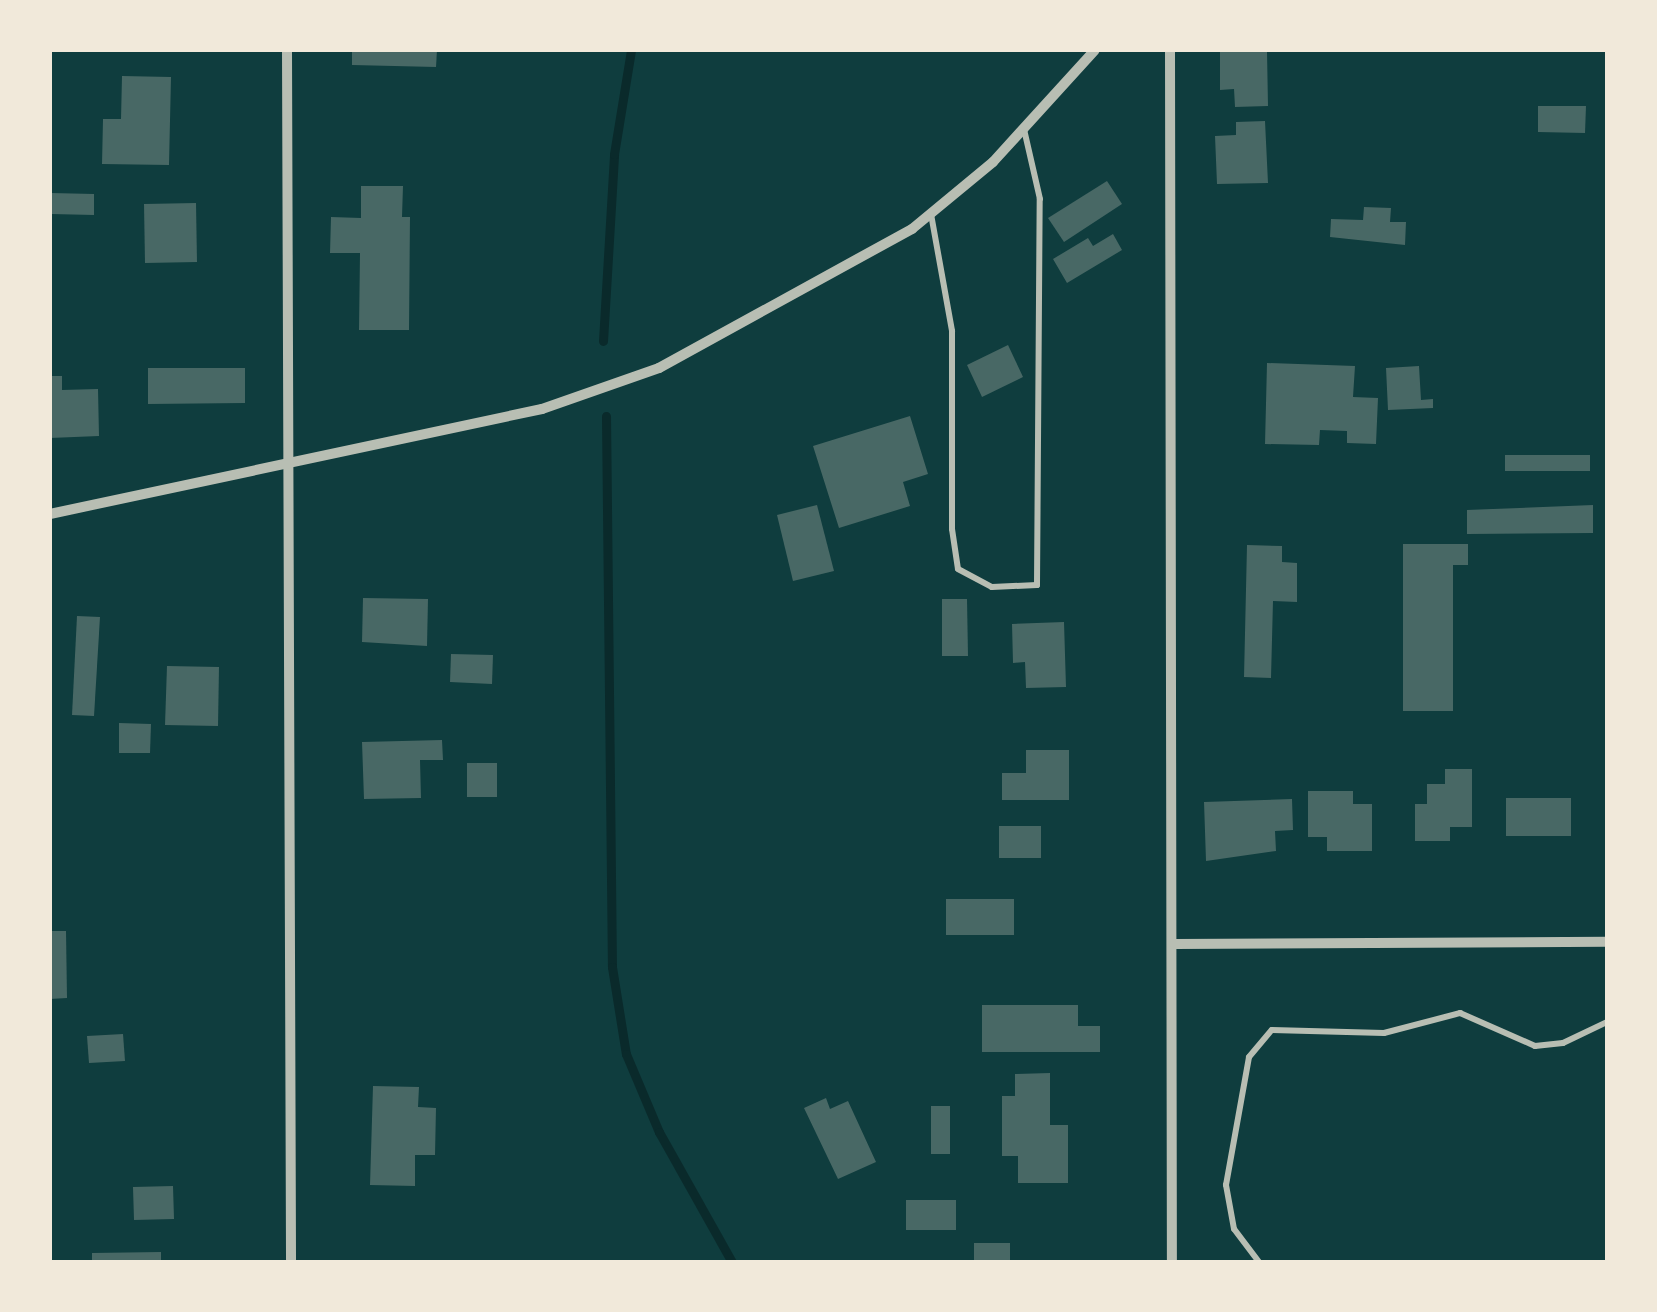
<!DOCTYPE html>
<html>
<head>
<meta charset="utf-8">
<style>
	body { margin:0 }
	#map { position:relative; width:1657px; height:1312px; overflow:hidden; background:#0f3d3e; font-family:"Varela Round",sans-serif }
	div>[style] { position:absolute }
	.stream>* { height:9px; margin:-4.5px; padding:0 4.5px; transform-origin:4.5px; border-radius:4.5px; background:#0a2a2b }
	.building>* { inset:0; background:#486865 }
	.service>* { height:6px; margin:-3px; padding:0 3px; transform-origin:3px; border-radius:3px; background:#b8beb3 }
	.minor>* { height:10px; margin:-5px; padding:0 5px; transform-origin:5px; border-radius:5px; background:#b8beb3 }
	span { translate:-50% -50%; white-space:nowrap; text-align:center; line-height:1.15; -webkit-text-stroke:10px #f1e9da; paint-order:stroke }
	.frame { position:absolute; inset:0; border:52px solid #f1e9da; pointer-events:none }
</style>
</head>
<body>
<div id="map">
	<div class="stream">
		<i style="left:603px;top:341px;width:187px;rotate:-86.6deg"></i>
		<i style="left:614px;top:154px;width:105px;rotate:-80.7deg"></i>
		<i style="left:606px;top:416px;width:551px;rotate:89.38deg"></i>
		<i style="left:612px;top:967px;width:88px;rotate:80.9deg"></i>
		<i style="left:626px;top:1054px;width:85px;rotate:67.1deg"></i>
		<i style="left:659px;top:1132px;width:149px;rotate:60.7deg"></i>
	</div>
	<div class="building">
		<i style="clip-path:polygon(352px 50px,437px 50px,436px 67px,352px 65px)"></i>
		<i style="clip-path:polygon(1267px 51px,1268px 106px,1235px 107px,1234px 89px,1220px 90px,1220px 52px)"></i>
		<i style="clip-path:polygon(122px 76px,171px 77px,169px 165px,102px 164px,103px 119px,121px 119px)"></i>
		<i style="clip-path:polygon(1538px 106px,1586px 106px,1585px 133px,1538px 132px)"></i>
		<i style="clip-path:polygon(1265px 121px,1268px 183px,1217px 184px,1215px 136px,1236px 135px,1236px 122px)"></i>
		<i style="clip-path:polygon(1107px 181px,1122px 204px,1064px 242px,1048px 218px)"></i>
		<i style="clip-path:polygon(361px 186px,403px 186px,402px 217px,410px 217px,409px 330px,359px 330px,360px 253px,330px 253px,331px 217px,361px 218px)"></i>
		<i style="clip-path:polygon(51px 193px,94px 194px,94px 215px,51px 214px)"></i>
		<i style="clip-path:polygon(196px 203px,197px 262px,145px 263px,144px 204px)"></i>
		<i style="clip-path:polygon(1364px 207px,1391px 208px,1390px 222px,1406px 222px,1405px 245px,1330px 237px,1331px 219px,1363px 220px)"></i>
		<i style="clip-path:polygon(1113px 234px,1122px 250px,1067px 283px,1053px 259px,1088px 238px,1093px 246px)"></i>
		<i style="clip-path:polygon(1008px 345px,1023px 377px,982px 397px,967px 365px)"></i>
		<i style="clip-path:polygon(1267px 363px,1355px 366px,1353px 397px,1378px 398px,1376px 444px,1347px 443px,1347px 431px,1320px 430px,1319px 445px,1265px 444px)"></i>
		<i style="clip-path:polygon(1419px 366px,1421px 400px,1433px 399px,1433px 408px,1388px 410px,1386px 368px)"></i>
		<i style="clip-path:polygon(148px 368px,245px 368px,245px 403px,148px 404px)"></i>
		<i style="clip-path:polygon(50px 376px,62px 376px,62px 390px,98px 389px,99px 436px,50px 438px)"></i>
		<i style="clip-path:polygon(910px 416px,928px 474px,903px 482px,910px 506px,839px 528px,813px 446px)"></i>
		<i style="clip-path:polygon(1505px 455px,1590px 455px,1590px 471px,1505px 471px)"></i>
		<i style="clip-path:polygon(817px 505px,834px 571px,793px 581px,777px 515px)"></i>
		<i style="clip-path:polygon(1593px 505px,1593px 533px,1467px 534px,1467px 510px)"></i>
		<i style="clip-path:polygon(1403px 544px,1468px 544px,1468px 565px,1453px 565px,1453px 711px,1403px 711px)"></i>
		<i style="clip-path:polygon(1247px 545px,1282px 546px,1282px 562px,1297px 563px,1297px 602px,1273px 601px,1271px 678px,1244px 677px)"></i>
		<i style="clip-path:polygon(363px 598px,428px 599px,427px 646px,362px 642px)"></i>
		<i style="clip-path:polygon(942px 599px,967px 599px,968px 656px,942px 656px)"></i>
		<i style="clip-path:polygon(77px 616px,100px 617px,94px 716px,72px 715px)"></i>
		<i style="clip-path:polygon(1064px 622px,1066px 687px,1026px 688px,1025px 662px,1013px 663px,1012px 624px)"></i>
		<i style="clip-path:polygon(451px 654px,493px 655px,492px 684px,450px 682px)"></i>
		<i style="clip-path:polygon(167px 666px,219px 667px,218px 726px,165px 725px)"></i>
		<i style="clip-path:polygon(119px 723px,151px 724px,150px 753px,119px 753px)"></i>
		<i style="clip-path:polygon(442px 740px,443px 760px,420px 760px,421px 798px,364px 799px,362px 742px)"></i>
		<i style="clip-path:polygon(1026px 750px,1069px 750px,1069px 800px,1002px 800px,1002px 773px,1026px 773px)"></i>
		<i style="clip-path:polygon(467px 763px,497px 763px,497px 797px,467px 797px)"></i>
		<i style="clip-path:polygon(1445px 769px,1472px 769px,1472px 827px,1450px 827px,1450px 841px,1415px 841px,1415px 804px,1427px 804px,1427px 784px,1445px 784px)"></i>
		<i style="clip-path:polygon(1308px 791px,1353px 791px,1353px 804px,1372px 804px,1372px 851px,1327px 851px,1327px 837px,1308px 837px)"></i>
		<i style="clip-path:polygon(1506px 798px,1571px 798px,1571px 836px,1506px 836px)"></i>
		<i style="clip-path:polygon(1292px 799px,1293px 830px,1275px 831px,1276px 851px,1206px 861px,1204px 802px)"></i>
		<i style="clip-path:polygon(999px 826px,1041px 826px,1041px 858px,999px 858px)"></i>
		<i style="clip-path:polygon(946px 899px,1014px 899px,1014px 935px,946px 935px)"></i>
		<i style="clip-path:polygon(50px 931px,66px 931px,67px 998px,50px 999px)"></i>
		<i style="clip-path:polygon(982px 1005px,1078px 1005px,1078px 1026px,1100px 1026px,1100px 1052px,982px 1052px)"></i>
		<i style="clip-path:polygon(123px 1034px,125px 1061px,89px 1063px,87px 1036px)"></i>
		<i style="clip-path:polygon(1050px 1073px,1050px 1125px,1068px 1125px,1068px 1183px,1018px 1183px,1018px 1156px,1002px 1156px,1002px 1096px,1015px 1096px,1015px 1074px)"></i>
		<i style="clip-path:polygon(373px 1086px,419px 1087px,418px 1107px,436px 1108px,435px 1155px,415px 1155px,415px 1186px,370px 1185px)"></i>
		<i style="clip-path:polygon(826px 1098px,830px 1109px,848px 1101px,876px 1162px,838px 1179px,804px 1108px)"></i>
		<i style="clip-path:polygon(931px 1106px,950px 1106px,950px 1154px,931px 1154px)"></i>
		<i style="clip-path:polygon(173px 1186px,174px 1219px,134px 1220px,133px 1187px)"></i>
		<i style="clip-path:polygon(906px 1200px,956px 1200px,956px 1230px,906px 1230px)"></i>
		<i style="clip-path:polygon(974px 1243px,1010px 1243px,1010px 1262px,974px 1262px)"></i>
		<i style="clip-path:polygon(161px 1252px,161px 1262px,92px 1262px,92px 1253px)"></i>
	</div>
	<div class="service">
		<i style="left:931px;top:214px;width:119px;rotate:79.8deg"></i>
		<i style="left:952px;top:331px;width:198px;rotate:90deg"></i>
		<i style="left:952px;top:529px;width:40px;rotate:81.5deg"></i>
		<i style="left:958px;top:569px;width:38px;rotate:28deg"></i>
		<i style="left:992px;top:587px;width:45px;rotate:-2.5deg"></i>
		<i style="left:1037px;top:585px;width:386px;rotate:-89.6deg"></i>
		<i style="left:1040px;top:199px;width:72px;rotate:-102.9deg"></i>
		<i style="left:1259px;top:1262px;width:41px;rotate:-127.1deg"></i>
		<i style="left:1234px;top:1229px;width:45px;rotate:-100.3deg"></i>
		<i style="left:1226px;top:1185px;width:130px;rotate:-79.8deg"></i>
		<i style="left:1249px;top:1057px;width:35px;rotate:-50deg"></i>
		<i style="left:1272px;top:1030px;width:112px;rotate:1.5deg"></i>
		<i style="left:1384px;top:1033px;width:79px;rotate:-14.7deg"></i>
		<i style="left:1460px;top:1013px;width:82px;rotate:23.7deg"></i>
		<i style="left:1535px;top:1046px;width:28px;rotate:-6deg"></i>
		<i style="left:1563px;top:1043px;width:49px;rotate:-25.5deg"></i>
	</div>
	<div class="minor">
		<i style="left:287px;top:50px;width:1212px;rotate:89.81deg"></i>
		<i style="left:1170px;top:50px;width:1212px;rotate:89.91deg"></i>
		<i style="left:50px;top:514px;width:503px;rotate:-12.05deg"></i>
		<i style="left:542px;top:409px;width:124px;rotate:-19.3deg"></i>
		<i style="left:659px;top:368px;width:289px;rotate:-28.8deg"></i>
		<i style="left:912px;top:229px;width:105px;rotate:-39.6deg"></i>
		<i style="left:993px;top:162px;width:151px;rotate:-47.7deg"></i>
		<i style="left:1175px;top:944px;width:432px;rotate:-0.3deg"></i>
	</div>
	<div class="frame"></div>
</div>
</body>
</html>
